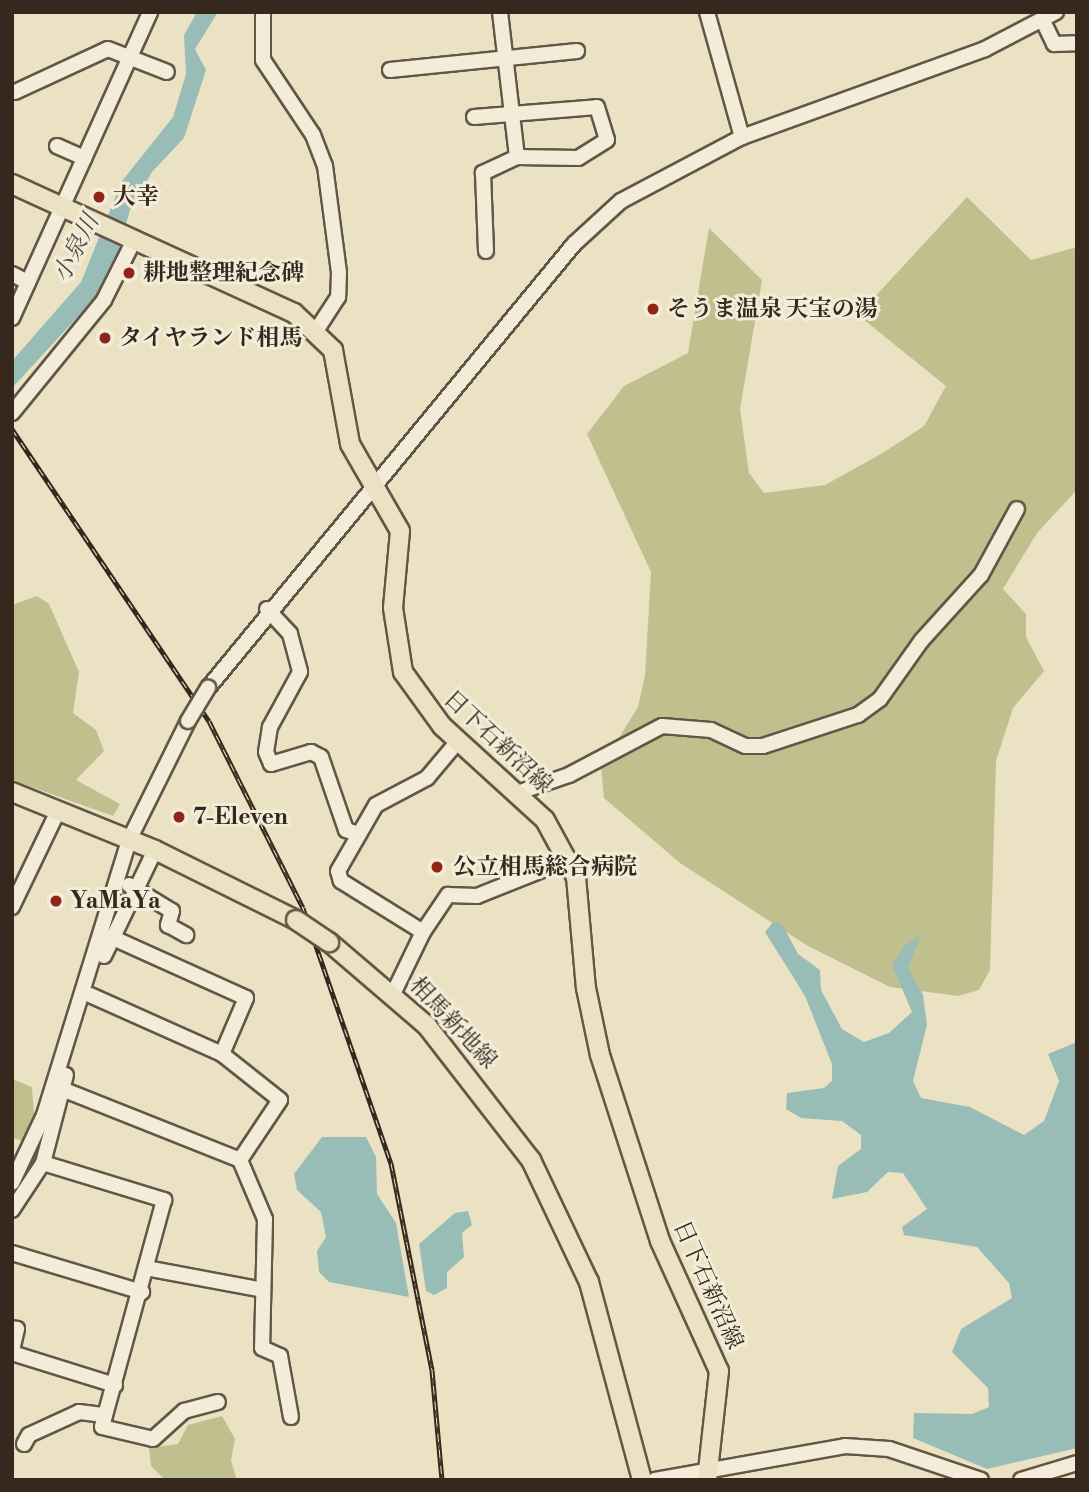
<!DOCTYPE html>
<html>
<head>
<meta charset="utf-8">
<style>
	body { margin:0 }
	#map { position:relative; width:1089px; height:1492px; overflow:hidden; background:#ebe2c3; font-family:"Libre Bodoni","Noto Serif JP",serif }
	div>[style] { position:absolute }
	.green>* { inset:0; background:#c0c08e }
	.water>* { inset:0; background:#98bdb7 }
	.roads { filter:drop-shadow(2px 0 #635646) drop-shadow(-2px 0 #635646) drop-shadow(0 2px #635646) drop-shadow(0 -2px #635646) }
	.minor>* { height:14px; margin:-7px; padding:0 7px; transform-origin:7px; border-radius:7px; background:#f2ecd8 }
	.major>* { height:18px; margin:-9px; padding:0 9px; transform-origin:9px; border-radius:9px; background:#ebe2c3 }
	.rail>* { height:5px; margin-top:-2.5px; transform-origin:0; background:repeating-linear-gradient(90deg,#f2ecd8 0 8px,#36281c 0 16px); box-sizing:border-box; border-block:2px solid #36281c }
	.bridges { filter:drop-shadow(2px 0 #635646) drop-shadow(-2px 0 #635646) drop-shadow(0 2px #635646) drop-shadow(0 -2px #635646) }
	.minor-bridge>* { height:14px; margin:-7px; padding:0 7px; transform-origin:7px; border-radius:7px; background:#f2ecd8 }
	.major-bridge>* { height:18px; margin:-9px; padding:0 9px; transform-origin:9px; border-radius:9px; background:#ebe2c3 }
	.dots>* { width:19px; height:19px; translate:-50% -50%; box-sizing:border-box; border:4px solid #f2ecd8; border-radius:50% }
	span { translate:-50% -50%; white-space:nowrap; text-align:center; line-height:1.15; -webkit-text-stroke:6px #f2ecd8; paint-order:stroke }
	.poi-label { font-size:23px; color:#36281c; font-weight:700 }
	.left { translate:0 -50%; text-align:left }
	.street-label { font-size:23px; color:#36281c }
	.water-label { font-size:24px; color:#4e4d43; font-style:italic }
	.frame { position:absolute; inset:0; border:14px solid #36281c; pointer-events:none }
</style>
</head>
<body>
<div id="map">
	<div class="green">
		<i style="clip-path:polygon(967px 197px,1031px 260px,1077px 247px,1077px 490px,1037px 533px,1003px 589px,1026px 614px,1026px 637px,1044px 671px,1013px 708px,996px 761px,990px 970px,979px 990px,958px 996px,890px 987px,808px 946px,680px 863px,604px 798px,601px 767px,638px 707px,645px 675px,651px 572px,587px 434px,624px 386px,688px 353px,709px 228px,762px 280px,740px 409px,749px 473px,764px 493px,825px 485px,881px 454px,924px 426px,946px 386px,858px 315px)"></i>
		<i style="clip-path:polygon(37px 596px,49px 604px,79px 672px,73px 713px,96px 730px,104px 751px,76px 780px,120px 804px,113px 816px,12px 780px,12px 605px)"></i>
		<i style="clip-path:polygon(12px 1079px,32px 1087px,35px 1130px,27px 1142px,12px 1138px)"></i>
		<i style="clip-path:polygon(222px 1416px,235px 1439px,231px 1461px,237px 1480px,165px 1480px,151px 1466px,149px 1448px,178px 1444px,188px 1425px)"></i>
	</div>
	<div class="water">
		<i style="clip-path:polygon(197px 12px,218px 12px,195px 49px,206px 70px,184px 138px,152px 172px,130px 210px,116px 260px,95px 298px,12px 388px,12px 361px,81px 282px,122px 181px,173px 117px,186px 74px,184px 35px)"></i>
		<i style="clip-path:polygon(773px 922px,782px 924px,798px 954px,820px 970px,821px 990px,842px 1029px,864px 1042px,889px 1033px,912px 1012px,892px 965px,907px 943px,920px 937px,908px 968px,923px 995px,927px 1025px,913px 1081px,921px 1098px,970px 1107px,1024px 1135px,1044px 1121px,1059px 1081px,1048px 1054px,1077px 1042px,1077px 1448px,987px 1469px,913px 1438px,914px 1413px,972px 1414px,989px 1407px,988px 1388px,952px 1352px,961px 1329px,1012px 1298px,1009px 1283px,977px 1247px,904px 1235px,902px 1227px,927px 1209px,903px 1173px,888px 1172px,867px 1192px,832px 1199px,838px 1166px,861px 1149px,861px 1135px,842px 1121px,801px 1118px,786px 1109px,787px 1093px,824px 1088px,832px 1081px,832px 1064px,805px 996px,765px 932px)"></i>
		<i style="clip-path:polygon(322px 1137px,366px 1137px,376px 1157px,377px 1194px,396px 1223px,409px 1297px,329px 1282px,319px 1272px,317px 1251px,326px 1237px,321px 1212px,297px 1190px,294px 1174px)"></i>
		<i style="clip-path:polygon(468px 1211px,472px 1225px,462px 1233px,464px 1257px,447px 1272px,447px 1288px,434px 1295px,426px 1291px,419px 1244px,455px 1213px)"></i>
	</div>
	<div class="roads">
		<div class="minor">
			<i style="left:263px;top:12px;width:48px;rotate:90deg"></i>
			<i style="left:263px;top:60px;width:90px;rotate:56.3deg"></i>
			<i style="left:313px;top:135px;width:33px;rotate:69deg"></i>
			<i style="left:325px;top:166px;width:108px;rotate:82.5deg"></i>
			<i style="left:339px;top:273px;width:24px;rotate:92deg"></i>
			<i style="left:338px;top:297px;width:38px;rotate:123deg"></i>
			<i style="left:500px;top:12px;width:146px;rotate:83.3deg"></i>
			<i style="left:707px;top:12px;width:130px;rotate:74.4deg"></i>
			<i style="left:1042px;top:19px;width:28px;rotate:64deg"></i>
			<i style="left:1054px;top:44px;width:23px;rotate:-2deg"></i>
			<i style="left:390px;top:70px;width:188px;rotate:-5.8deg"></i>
			<i style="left:15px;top:92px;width:102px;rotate:-24.8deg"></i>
			<i style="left:108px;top:49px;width:63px;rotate:21.3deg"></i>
			<i style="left:474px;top:117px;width:123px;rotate:-4.6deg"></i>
			<i style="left:597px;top:107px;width:34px;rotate:73deg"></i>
			<i style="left:607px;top:140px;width:34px;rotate:148deg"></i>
			<i style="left:578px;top:158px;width:61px;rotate:-179.1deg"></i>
			<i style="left:517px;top:157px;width:38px;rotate:155deg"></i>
			<i style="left:483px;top:173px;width:78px;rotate:87.8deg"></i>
			<i style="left:57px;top:146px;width:30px;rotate:24deg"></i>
			<i style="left:12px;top:274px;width:18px;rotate:27deg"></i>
			<i style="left:12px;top:318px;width:336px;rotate:-65.7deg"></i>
			<i style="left:12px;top:413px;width:146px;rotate:-50.8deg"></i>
			<i style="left:104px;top:300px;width:69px;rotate:-63.4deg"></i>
			<i style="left:267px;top:609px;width:34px;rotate:47deg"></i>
			<i style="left:290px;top:634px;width:39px;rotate:75deg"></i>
			<i style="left:300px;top:672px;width:63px;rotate:118.6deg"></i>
			<i style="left:270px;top:727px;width:25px;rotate:99deg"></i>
			<i style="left:266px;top:752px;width:13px;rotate:67deg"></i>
			<i style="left:271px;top:764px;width:42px;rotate:-16.7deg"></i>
			<i style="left:311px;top:752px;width:11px;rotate:27deg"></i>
			<i style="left:321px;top:757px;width:77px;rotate:71.1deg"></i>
			<i style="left:346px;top:830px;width:13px;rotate:18deg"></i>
			<i style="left:208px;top:688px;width:575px;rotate:-50.5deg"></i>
			<i style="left:574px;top:244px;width:64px;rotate:-42.5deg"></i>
			<i style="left:621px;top:201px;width:137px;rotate:-27.9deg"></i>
			<i style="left:742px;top:137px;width:258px;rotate:-19.9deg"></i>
			<i style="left:985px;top:49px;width:80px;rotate:-27.5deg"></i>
			<i style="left:517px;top:793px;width:55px;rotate:-19.1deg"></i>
			<i style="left:569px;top:775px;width:105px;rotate:-27.8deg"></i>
			<i style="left:662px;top:726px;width:49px;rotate:4.7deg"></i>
			<i style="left:711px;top:730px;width:38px;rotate:25deg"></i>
			<i style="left:746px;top:746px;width:17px"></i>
			<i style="left:763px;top:746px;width:100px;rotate:-18.1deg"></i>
			<i style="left:858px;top:715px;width:27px;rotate:-36deg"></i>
			<i style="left:880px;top:699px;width:72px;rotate:-54.6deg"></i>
			<i style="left:922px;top:640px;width:88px;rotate:-47.8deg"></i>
			<i style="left:981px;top:575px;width:75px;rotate:-61.4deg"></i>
			<i style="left:129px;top:885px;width:50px;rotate:31.2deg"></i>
			<i style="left:172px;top:911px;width:15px;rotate:106deg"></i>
			<i style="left:168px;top:925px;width:21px;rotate:29deg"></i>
			<i style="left:12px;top:907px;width:106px;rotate:-64.4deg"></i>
			<i style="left:423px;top:932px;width:45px;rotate:-56deg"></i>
			<i style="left:448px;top:895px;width:29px;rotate:2deg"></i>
			<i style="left:477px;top:896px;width:100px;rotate:-21.7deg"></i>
			<i style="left:111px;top:937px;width:148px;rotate:24.3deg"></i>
			<i style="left:246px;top:998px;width:61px;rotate:113.2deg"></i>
			<i style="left:104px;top:956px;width:118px;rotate:-64.3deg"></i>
			<i style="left:393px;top:994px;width:69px;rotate:-64.2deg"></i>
			<i style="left:423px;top:932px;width:97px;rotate:-148.1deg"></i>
			<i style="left:341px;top:881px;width:10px;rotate:-107deg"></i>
			<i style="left:338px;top:871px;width:76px;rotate:-60.1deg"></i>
			<i style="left:376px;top:805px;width:58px;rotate:-27.9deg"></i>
			<i style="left:427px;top:778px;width:48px;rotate:-50deg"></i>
			<i style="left:90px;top:995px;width:145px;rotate:24.1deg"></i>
			<i style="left:222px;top:1054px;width:74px;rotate:38.4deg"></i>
			<i style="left:280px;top:1100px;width:72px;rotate:123.7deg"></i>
			<i style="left:240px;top:1160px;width:64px;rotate:67deg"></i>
			<i style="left:265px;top:1219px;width:129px;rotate:91.3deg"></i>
			<i style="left:262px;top:1348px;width:20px;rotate:24deg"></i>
			<i style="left:280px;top:1356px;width:62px;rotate:79.8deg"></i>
			<i style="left:62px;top:1089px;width:192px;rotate:21.7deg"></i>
			<i style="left:43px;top:1163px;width:127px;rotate:17deg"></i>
			<i style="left:164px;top:1200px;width:235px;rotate:105.3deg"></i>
			<i style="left:102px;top:1427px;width:52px;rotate:13.2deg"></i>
			<i style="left:153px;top:1439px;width:42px;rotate:-42.1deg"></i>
			<i style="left:184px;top:1411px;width:35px;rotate:-15deg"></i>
			<i style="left:12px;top:1183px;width:75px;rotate:-64.8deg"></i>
			<i style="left:44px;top:1115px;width:288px;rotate:-72.8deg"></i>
			<i style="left:129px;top:840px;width:133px;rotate:-63.6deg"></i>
			<i style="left:12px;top:1210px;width:56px;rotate:-56.6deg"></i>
			<i style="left:43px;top:1163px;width:91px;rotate:-75.4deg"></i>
			<i style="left:12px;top:1253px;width:136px;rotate:16.7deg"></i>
			<i style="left:146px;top:1268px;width:119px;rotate:10.6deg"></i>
			<i style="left:12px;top:1328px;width:5px;rotate:11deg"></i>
			<i style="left:17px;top:1329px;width:23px;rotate:103deg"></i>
			<i style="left:12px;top:1353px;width:108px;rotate:17.3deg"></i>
			<i style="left:24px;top:1444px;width:10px;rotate:-61deg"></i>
			<i style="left:29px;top:1435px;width:55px;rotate:-24.7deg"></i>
			<i style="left:79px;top:1412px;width:26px;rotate:7deg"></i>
			<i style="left:655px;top:1480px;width:193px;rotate:-10.1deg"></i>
			<i style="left:845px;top:1446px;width:44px;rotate:3.9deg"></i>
			<i style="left:889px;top:1449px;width:97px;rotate:18.6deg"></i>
			<i style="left:1021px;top:1480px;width:59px;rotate:-16.9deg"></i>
		</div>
		<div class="major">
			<i style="left:12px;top:184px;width:310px;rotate:24.6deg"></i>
			<i style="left:294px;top:313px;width:54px;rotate:43.5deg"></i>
			<i style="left:333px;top:350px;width:96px;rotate:79.7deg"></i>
			<i style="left:350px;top:444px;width:100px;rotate:60.1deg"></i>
			<i style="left:400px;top:531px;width:77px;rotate:95.2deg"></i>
			<i style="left:393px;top:608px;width:65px;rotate:81.1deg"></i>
			<i style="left:403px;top:672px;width:67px;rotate:54.2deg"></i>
			<i style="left:442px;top:726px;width:139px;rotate:42.4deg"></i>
			<i style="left:545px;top:820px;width:65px;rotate:61.5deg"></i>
			<i style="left:576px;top:877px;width:111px;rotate:84.9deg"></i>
			<i style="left:586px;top:988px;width:68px;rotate:78.2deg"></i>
			<i style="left:600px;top:1055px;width:195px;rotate:72.1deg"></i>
			<i style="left:660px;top:1241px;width:143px;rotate:65.6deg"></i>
			<i style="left:719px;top:1371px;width:110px;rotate:96.3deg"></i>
			<i style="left:12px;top:792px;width:154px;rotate:22.1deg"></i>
			<i style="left:155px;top:850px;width:157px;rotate:26.4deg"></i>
			<i style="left:329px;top:942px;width:129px;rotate:40.6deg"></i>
			<i style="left:427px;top:1026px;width:170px;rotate:52.2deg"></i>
			<i style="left:531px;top:1160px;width:135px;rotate:64.6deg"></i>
			<i style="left:589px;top:1282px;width:205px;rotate:75deg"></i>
		</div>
	</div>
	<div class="rail">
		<i style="left:12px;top:429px;width:352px;rotate:56deg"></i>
		<i style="left:209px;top:721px;width:209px;rotate:63.3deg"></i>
		<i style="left:303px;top:908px;width:270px;rotate:71deg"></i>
		<i style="left:391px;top:1163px;width:211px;rotate:78.8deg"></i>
		<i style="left:432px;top:1370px;width:110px;rotate:84.8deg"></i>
	</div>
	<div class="bridges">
		<div class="minor-bridge">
			<i style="left:188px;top:721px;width:39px;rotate:-59deg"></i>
		</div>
		<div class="major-bridge">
			<i style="left:296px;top:920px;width:40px;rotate:34deg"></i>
		</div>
	</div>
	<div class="dots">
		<i style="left:99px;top:197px;background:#8f2418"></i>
		<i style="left:129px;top:273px;background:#8f2418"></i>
		<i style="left:653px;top:309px;background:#8f2418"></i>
		<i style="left:105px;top:338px;background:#8f2418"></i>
		<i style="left:179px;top:817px;background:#8f2418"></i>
		<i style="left:437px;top:867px;background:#8f2418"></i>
		<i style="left:56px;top:901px;background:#8f2418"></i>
	</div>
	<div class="poi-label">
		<span class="left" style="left:113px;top:197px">大幸</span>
		<span class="left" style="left:143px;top:273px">耕地整理紀念碑</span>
		<span class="left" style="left:667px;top:309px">そうま温泉 天宝の湯</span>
		<span class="left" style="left:119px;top:338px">タイヤランド相馬</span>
		<span class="left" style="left:193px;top:817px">7-Eleven</span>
		<span class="left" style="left:453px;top:867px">公立相馬総合病院</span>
		<span class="left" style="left:70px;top:901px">YaMaYa</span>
	</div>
	<div class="street-label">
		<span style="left:498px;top:742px;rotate:43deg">日下石新沼線</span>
		<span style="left:453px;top:1023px;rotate:47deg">相馬新地線</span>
		<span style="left:708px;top:1285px;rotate:66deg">日下石新沼線</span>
	</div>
	<div class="water-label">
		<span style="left:77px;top:249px;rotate:-63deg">小泉川</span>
	</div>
	<div class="frame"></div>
</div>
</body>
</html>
